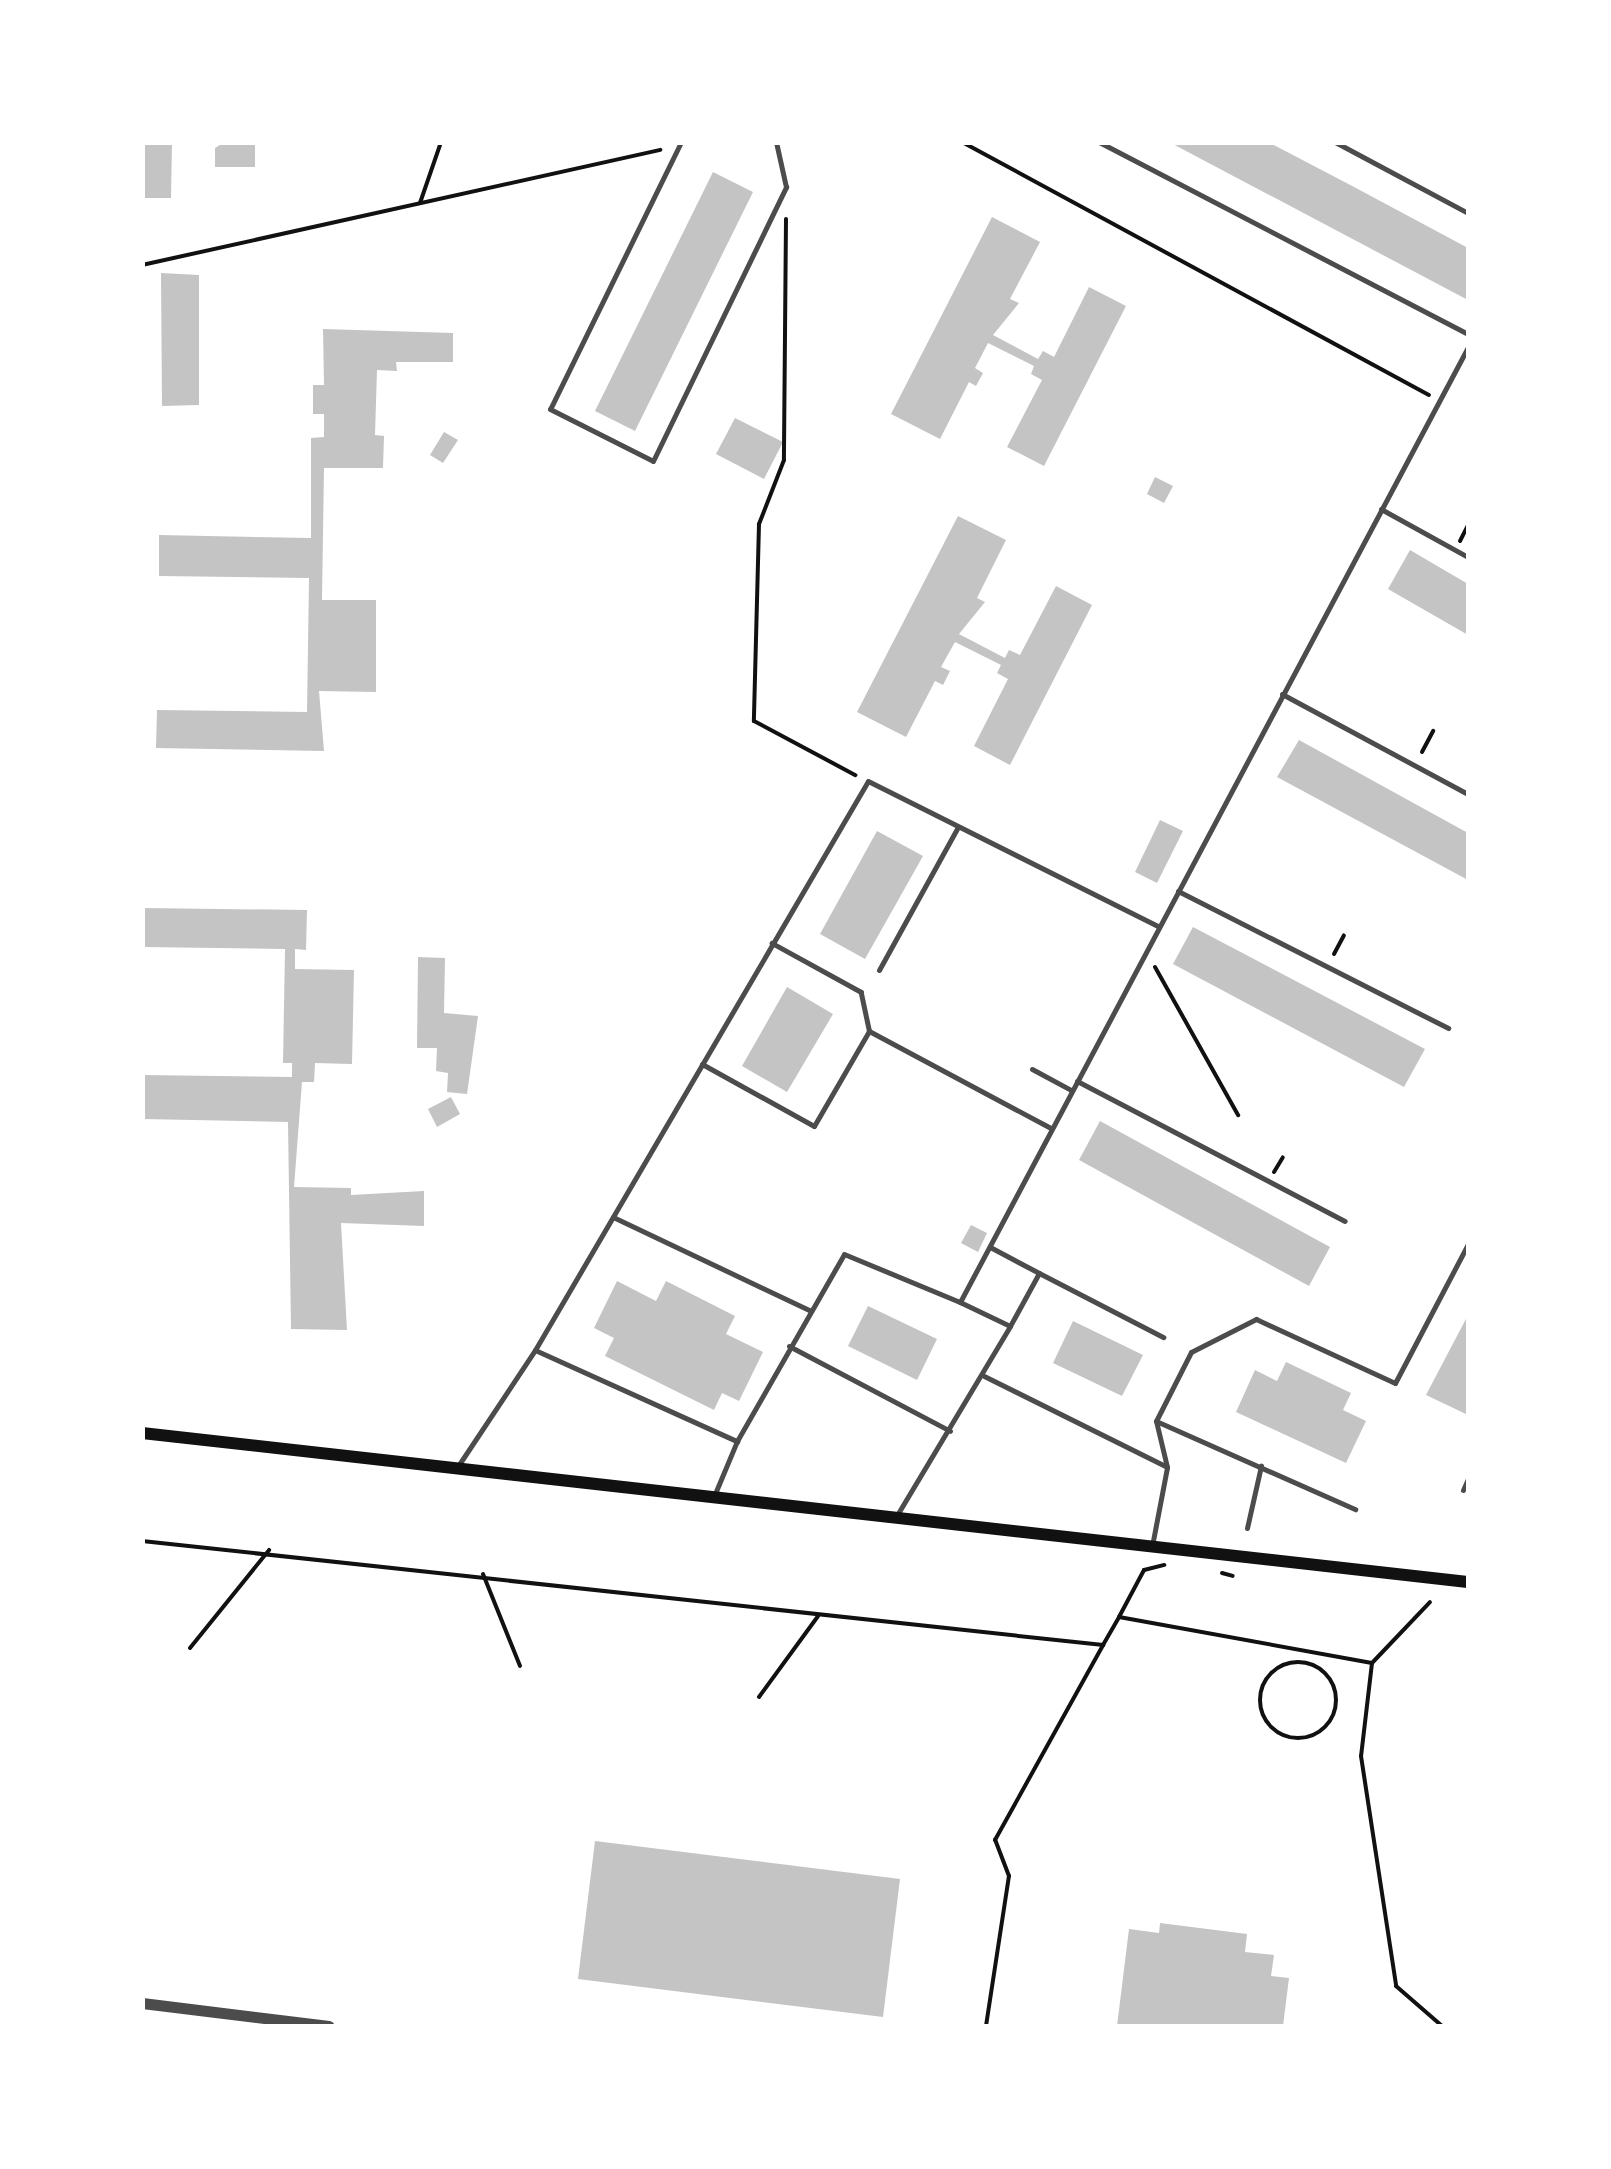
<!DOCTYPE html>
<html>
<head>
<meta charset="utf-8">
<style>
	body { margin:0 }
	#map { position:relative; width:1611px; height:2169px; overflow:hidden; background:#fff; font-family:Ubuntu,sans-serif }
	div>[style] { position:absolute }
	.building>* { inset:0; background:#c4c4c4 }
	.path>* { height:4px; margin:-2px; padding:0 2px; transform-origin:2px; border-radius:2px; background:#111 }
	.path>.ring { margin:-2px; padding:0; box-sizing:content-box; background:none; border:4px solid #111; border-radius:50% }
	.service>* { height:5px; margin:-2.5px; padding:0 2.5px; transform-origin:2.5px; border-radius:2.5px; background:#4c4c4c }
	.tertiary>* { height:11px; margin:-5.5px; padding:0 5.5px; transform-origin:5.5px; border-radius:5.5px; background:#4c4c4c }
	.secondary>* { height:12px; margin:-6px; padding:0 6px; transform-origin:6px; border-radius:6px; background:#111 }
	span { translate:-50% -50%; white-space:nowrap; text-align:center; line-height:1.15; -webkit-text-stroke:10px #fff; paint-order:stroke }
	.frame { position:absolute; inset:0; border:145px solid #fff; pointer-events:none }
</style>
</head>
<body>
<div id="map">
	<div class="building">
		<i style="clip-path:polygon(142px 142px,172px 142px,171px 198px,142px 198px)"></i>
		<i style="clip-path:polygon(225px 142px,255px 142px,255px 167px,215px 167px,215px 148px)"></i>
		<i style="clip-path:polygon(1169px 142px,1268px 142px,1356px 188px,1468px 248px,1468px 300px)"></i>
		<i style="clip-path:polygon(713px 172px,753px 192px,635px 431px,595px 411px)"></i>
		<i style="clip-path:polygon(992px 217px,1040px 242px,1010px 299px,1019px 303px,993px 335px,1038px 359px,1043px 351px,1054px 357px,1089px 287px,1126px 306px,1044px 466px,1007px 447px,1042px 380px,1031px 374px,1034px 366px,988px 343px,975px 368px,983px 373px,976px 386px,969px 382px,940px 439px,891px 414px)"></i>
		<i style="clip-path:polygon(161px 273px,199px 275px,199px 405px,162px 406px)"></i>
		<i style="clip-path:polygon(323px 329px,453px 333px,453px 362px,396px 362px,397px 371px,377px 370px,375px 435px,384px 436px,383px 468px,324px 468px,322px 600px,376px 600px,376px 692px,319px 691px,324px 751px,156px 748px,157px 710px,307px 712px,309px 578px,159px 576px,159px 535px,311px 538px,311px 438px,324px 437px,324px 414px,313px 414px,313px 385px,324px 385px)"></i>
		<i style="clip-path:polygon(735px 418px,783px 442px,764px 479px,716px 454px)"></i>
		<i style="clip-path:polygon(444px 432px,458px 440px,443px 463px,430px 455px)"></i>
		<i style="clip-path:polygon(1155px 477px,1173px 486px,1164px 503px,1147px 494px)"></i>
		<i style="clip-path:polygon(958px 516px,1006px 540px,977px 598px,985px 602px,959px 634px,1005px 658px,1009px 650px,1020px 655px,1056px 586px,1092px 605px,1010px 765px,974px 746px,1008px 679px,997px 673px,1001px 665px,955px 642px,941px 667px,950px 671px,943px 685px,935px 681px,906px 737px,857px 712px)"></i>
		<i style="clip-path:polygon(1410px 550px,1468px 584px,1468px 635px,1388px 589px)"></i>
		<i style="clip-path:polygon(1299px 740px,1468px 833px,1468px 880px,1277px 777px)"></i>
		<i style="clip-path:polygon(1160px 820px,1183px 831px,1157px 883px,1135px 872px)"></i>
		<i style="clip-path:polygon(877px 831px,923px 856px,865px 959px,820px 934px)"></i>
		<i style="clip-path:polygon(142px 908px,307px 910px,306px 950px,295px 949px,295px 969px,354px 970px,352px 1064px,315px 1063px,314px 1082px,302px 1082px,294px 1187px,351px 1188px,351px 1195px,424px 1191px,424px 1226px,341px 1223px,347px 1330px,291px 1329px,288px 1122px,142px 1119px,142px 1075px,292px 1077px,292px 1063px,283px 1063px,285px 949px,142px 947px)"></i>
		<i style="clip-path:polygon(1193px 927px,1425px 1049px,1404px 1087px,1173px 964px)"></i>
		<i style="clip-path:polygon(418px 957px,445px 958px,444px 1013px,478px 1016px,467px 1094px,447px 1092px,448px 1073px,436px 1071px,437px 1048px,417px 1048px)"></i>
		<i style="clip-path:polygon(787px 987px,833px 1014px,787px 1092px,742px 1066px)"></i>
		<i style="clip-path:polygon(451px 1097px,460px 1114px,437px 1127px,428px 1109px)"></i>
		<i style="clip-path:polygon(1100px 1121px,1330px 1247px,1309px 1286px,1079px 1160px)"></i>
		<i style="clip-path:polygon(971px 1225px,987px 1233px,978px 1252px,961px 1243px)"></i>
		<i style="clip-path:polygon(617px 1281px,656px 1301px,666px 1281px,735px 1316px,726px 1334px,763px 1352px,739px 1401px,722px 1393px,714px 1410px,605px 1356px,614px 1338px,594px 1328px)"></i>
		<i style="clip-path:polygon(868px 1306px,937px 1339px,917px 1380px,848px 1346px)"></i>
		<i style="clip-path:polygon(1468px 1315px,1468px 1415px,1426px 1395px)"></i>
		<i style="clip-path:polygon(1073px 1321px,1143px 1355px,1122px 1396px,1053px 1363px)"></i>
		<i style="clip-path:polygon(1286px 1362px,1351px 1393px,1343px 1410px,1366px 1421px,1346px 1463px,1236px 1412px,1255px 1370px,1277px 1381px)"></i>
		<i style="clip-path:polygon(595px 1841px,900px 1879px,883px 2017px,578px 1979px)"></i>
		<i style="clip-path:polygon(1160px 1923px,1247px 1934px,1245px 1952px,1274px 1955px,1271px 1976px,1289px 1978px,1283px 2026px,1117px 2026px,1129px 1929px,1159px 1933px)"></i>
	</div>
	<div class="path">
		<i style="left:962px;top:142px;width:531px;rotate:28.45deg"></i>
		<i style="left:420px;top:203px;width:65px;rotate:-71deg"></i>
		<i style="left:786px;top:219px;width:241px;rotate:90.5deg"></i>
		<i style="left:784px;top:460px;width:69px;rotate:111.3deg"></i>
		<i style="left:759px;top:524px;width:197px;rotate:91.5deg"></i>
		<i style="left:754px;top:721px;width:115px;rotate:28.1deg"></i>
		<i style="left:142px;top:265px;width:531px;rotate:-12.52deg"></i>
		<i style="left:1460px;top:541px;width:18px;rotate:-63deg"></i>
		<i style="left:1422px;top:752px;width:24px;rotate:-62deg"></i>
		<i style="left:1334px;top:954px;width:21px;rotate:-62deg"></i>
		<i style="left:1155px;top:967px;width:170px;rotate:60.7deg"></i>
		<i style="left:1274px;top:1172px;width:17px;rotate:-59deg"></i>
		<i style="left:142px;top:1541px;width:967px;rotate:6.18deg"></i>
		<i style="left:1103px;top:1645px;width:32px;rotate:-60deg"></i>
		<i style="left:1119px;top:1617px;width:257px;rotate:10.3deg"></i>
		<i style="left:1372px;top:1663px;width:84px;rotate:-46.4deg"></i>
		<i style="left:1222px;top:1573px;width:11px;rotate:15deg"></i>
		<i style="left:483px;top:1574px;width:99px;rotate:68.1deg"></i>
		<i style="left:1119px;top:1617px;width:53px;rotate:-62deg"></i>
		<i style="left:1144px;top:1570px;width:21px;rotate:-14deg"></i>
		<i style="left:190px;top:1648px;width:126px;rotate:-51.1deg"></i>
		<i class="ring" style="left:1260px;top:1662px;width:72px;height:72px"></i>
		<i style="left:1372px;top:1663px;width:94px;rotate:96.7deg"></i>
		<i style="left:1361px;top:1756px;width:233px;rotate:81.3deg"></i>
		<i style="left:1396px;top:1986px;width:61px;rotate:41deg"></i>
		<i style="left:759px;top:1697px;width:100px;rotate:-53.9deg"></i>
		<i style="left:986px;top:2026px;width:152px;rotate:-81.3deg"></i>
		<i style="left:1009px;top:1876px;width:39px;rotate:-111deg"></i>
		<i style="left:995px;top:1840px;width:223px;rotate:-61deg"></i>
	</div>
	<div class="service">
		<i style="left:681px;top:142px;width:297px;rotate:116.1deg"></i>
		<i style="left:550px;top:409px;width:115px;rotate:26.8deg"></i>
		<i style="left:653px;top:461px;width:305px;rotate:-64.1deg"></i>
		<i style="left:786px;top:187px;width:46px;rotate:-102.5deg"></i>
		<i style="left:1099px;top:142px;width:416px;rotate:27.5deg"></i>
		<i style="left:1335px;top:142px;width:151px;rotate:28.1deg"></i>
		<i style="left:1381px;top:509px;width:99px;rotate:28.9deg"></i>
		<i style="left:1282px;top:694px;width:211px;rotate:28.3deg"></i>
		<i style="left:1178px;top:891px;width:303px;rotate:26.9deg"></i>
		<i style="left:879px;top:970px;width:163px;rotate:-61.1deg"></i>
		<i style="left:869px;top:1031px;width:206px;rotate:28.1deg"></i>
		<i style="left:702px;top:1064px;width:128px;rotate:29deg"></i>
		<i style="left:814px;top:1126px;width:110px;rotate:-59.9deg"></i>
		<i style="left:869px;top:1031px;width:40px;rotate:-102deg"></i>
		<i style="left:861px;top:992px;width:102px;rotate:-151.2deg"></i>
		<i style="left:1032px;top:1069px;width:44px;rotate:28.3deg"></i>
		<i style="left:1077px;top:1081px;width:302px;rotate:27.6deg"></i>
		<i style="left:613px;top:1217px;width:217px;rotate:25.4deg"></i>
		<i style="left:990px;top:1247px;width:55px;rotate:28deg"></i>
		<i style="left:1039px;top:1273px;width:60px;rotate:118.7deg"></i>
		<i style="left:1039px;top:1273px;width:140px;rotate:27.3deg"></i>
		<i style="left:789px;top:1346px;width:182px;rotate:27.8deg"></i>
		<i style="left:535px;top:1350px;width:222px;rotate:24.3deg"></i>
		<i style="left:984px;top:1376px;width:204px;rotate:26.4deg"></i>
		<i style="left:1156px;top:1421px;width:218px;rotate:23.9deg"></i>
		<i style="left:458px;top:1466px;width:139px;rotate:-56.4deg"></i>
		<i style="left:535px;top:1350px;width:659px;rotate:-59.66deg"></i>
		<i style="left:868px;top:781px;width:324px;rotate:26.6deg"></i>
		<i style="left:1463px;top:1490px;width:12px;rotate:-66deg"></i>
		<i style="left:714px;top:1496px;width:60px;rotate:-67.3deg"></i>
		<i style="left:737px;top:1441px;width:215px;rotate:-60.2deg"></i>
		<i style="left:844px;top:1254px;width:126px;rotate:22.5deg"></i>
		<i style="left:897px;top:1515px;width:220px;rotate:-59.1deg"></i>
		<i style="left:1010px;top:1326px;width:55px;rotate:-154.4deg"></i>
		<i style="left:960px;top:1302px;width:1082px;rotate:-61.99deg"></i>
		<i style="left:1247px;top:1528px;width:64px;rotate:-77.3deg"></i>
		<i style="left:1152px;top:1546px;width:80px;rotate:-79.2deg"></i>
		<i style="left:1167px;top:1467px;width:47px;rotate:-103.4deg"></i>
		<i style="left:1156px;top:1421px;width:77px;rotate:-63.1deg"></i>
		<i style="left:1191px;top:1352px;width:73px;rotate:-26.9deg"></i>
		<i style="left:1256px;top:1319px;width:153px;rotate:24.7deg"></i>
		<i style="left:1395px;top:1383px;width:157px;rotate:-62.3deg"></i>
	</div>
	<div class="tertiary">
		<i style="left:142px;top:2003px;width:188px;rotate:7deg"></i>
	</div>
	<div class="secondary">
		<i style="left:142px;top:1433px;width:1334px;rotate:6.41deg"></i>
	</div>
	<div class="frame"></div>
</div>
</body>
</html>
